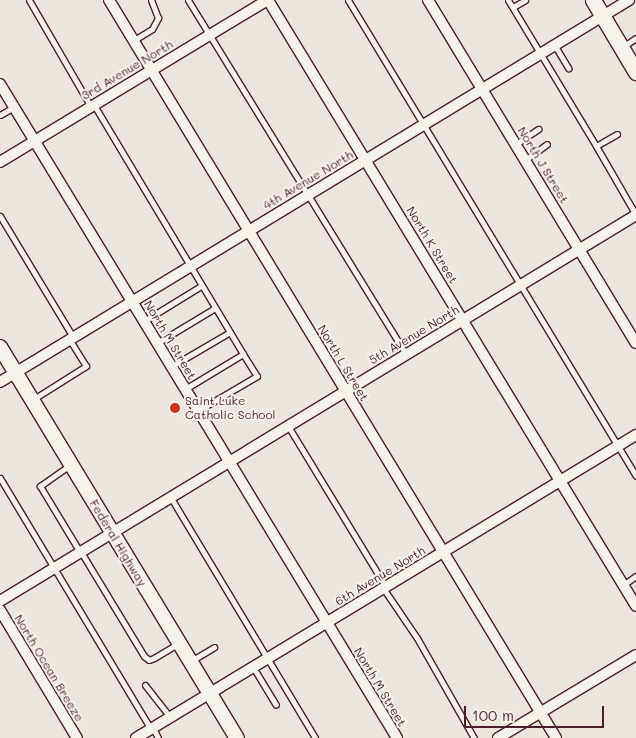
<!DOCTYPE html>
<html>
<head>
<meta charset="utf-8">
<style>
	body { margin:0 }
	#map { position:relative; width:636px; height:738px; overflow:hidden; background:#ece6dd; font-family:Mali,sans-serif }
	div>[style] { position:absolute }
	.roads { filter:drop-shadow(1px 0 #4a1f2b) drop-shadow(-1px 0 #4a1f2b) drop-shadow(0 1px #4a1f2b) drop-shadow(0 -1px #4a1f2b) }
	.lane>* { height:5px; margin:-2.5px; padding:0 2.5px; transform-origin:2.5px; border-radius:2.5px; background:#f7f3e8 }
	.street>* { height:10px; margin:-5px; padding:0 5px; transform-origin:5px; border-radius:5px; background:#f7f3e8 }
	.secondary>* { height:14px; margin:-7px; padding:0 7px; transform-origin:7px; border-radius:7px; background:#f7f3e8 }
	.primary>* { height:15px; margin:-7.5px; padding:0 7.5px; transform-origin:7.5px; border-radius:7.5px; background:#f7f3e8 }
	.dots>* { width:14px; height:14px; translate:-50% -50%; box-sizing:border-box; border:2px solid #f7f3e8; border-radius:50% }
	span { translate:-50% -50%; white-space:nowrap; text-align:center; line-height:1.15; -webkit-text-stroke:4px #f7f3e8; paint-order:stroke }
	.street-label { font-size:12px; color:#4a1f2b }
	.poi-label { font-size:12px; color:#4a1f2b }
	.left { translate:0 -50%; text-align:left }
	.scale { position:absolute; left:464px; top:706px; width:140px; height:22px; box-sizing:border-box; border:2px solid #4a1f2b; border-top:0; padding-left:6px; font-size:15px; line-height:18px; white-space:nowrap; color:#4a1f2b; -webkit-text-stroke:4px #f7f3e8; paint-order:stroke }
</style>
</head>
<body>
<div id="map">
	<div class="roads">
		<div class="lane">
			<i style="left:29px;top:0;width:124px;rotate:59.9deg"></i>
			<i style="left:188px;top:0;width:417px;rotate:58.4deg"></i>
			<i style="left:348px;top:0;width:556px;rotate:58.82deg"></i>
			<i style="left:508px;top:0;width:170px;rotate:58.9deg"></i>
			<i style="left:513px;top:7px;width:14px;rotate:-30deg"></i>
			<i style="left:134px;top:40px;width:21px;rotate:-31deg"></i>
			<i style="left:152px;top:29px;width:13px;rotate:-61deg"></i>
			<i style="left:158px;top:18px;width:19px;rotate:-111deg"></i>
			<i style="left:555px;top:46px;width:26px;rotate:59deg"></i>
			<i style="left:624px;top:46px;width:14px;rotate:-34deg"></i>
			<i style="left:94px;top:105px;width:290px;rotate:59.1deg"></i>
			<i style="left:0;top:115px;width:16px;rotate:-30deg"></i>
			<i style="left:617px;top:134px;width:24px;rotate:150deg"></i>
			<i style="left:596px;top:146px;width:80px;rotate:59.9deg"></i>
			<i style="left:516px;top:144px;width:27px;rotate:-34deg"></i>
			<i style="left:525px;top:160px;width:27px;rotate:-36deg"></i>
			<i style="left:0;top:216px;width:141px;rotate:58.9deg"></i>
			<i style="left:144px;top:321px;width:67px;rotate:-31.6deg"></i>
			<i style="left:157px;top:343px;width:68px;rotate:-31.1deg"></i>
			<i style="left:172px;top:366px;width:67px;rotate:-30.4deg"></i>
			<i style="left:185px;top:389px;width:68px;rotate:-31.1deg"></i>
			<i style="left:243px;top:354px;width:26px;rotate:58deg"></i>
			<i style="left:257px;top:376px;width:67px;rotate:149.6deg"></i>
			<i style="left:32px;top:400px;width:64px;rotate:-32.2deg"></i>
			<i style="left:86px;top:366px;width:31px;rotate:-122deg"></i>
			<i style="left:288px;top:426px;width:188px;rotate:58.7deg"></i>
			<i style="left:70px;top:465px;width:37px;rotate:145deg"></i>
			<i style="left:40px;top:486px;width:77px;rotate:58.8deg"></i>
			<i style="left:0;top:478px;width:293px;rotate:59deg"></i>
			<i style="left:171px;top:498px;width:280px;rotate:59deg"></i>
			<i style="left:81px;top:552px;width:122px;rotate:58.8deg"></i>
			<i style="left:144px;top:656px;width:6px;rotate:39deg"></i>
			<i style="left:149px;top:660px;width:5px;rotate:-22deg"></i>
			<i style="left:154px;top:658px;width:29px;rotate:-31deg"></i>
			<i style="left:623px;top:585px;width:16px;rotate:-35deg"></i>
			<i style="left:383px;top:588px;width:60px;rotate:55.8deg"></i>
			<i style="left:417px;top:638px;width:115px;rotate:60.3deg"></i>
			<i style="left:191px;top:661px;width:27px;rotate:-31deg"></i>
			<i style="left:253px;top:667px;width:44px;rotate:58.8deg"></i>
			<i style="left:145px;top:685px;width:41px;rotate:52deg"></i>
			<i style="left:153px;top:728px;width:11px;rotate:63deg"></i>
		</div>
		<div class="street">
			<i style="left:109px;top:0;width:863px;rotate:58.8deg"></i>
			<i style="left:268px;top:0;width:709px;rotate:58.73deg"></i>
			<i style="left:428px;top:0;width:401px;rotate:58.8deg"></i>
			<i style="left:0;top:84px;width:765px;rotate:58.74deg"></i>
			<i style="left:0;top:162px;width:312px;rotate:-31.2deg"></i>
			<i style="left:0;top:382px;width:736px;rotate:-31.27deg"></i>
			<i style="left:0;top:601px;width:744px;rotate:-31.25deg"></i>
			<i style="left:0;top:610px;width:149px;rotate:59deg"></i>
			<i style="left:136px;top:738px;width:585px;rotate:-31.22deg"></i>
			<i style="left:498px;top:738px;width:161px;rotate:-31deg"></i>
		</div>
		<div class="secondary">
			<i style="left:0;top:347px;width:457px;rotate:58.8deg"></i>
		</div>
		<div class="primary">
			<i style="left:593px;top:0;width:84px;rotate:59.2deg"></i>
		</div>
	</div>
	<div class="dots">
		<i style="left:175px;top:408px;background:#c8321e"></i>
	</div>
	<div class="street-label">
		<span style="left:127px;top:70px;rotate:-31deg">3rd Avenue North</span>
		<span style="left:543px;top:165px;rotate:59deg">North J Street</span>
		<span style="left:308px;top:180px;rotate:-31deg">4th Avenue North</span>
		<span style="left:432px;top:245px;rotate:59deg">North K Street</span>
		<span style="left:414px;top:335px;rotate:-31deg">5th Avenue North</span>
		<span style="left:170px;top:340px;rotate:59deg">North M Street</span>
		<span style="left:343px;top:363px;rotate:59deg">North L Street</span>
		<span style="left:118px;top:543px;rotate:59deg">Federal Highway</span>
		<span style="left:380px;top:576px;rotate:-31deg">6th Avenue North</span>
		<span style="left:49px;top:668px;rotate:59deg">North Ocean Breeze</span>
		<span style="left:380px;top:687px;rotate:59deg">North M Street</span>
	</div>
	<div class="poi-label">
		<span class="left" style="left:185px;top:408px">Saint Luke<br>Catholic School</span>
	</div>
	<div class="scale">100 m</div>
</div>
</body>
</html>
